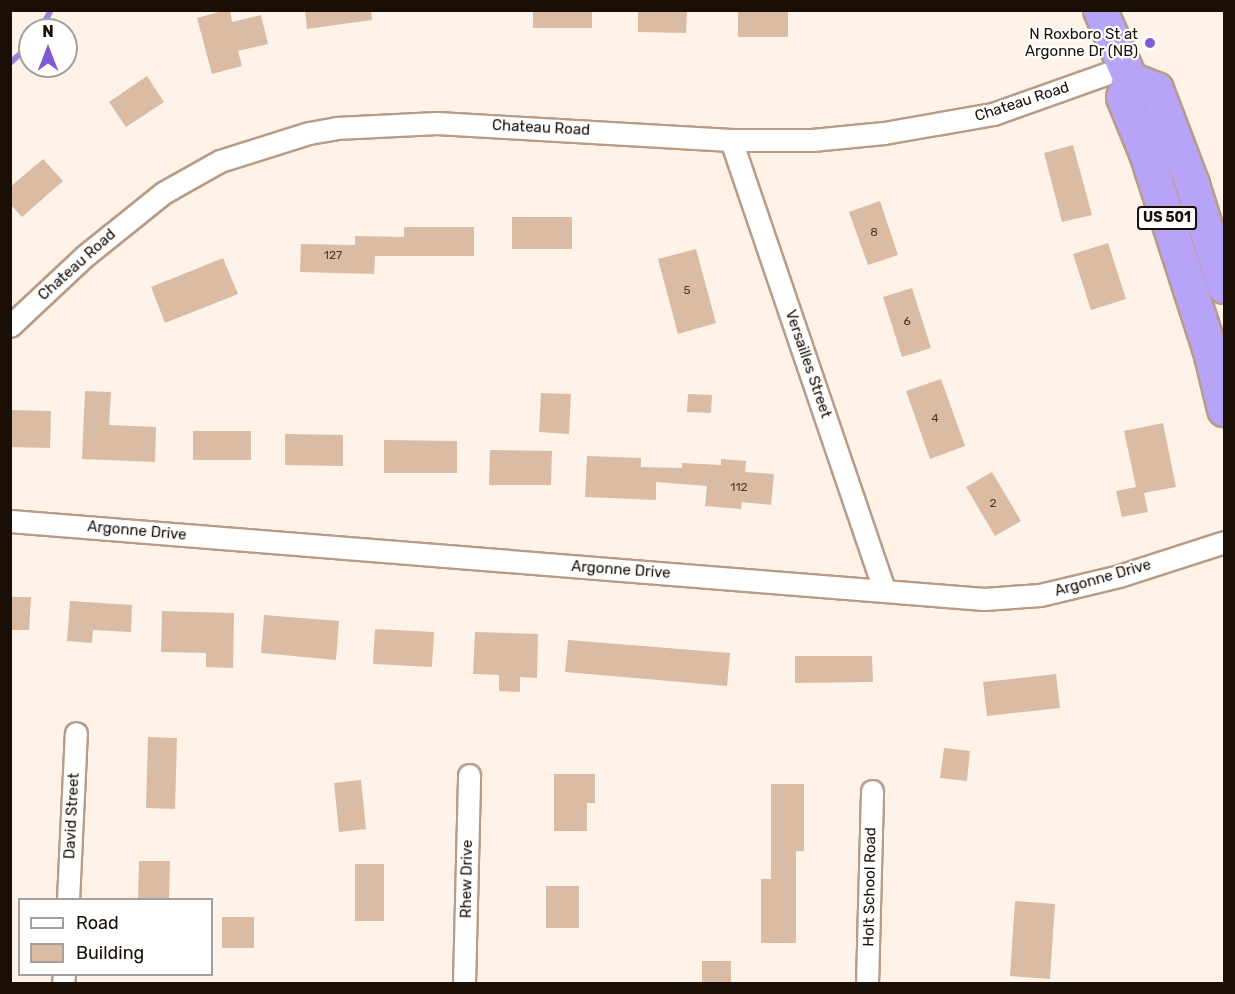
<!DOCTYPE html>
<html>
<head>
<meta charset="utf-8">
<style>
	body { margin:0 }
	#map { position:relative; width:1235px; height:994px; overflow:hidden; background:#fff2e8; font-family:Rubik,sans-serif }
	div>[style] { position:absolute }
	.stream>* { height:6px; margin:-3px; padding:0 3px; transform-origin:3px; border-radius:3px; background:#9c87dd }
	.building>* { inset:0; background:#dabca4 }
	.roads { filter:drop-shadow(2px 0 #b99c85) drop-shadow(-2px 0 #b99c85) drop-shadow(0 2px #b99c85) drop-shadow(0 -2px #b99c85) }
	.street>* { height:21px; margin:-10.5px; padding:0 10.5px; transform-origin:10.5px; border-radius:10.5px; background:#fff }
	.highway>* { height:33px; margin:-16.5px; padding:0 16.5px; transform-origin:16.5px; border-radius:16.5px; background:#b7a3f8 }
	.dots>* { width:16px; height:16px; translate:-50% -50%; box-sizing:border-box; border:3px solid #fff; border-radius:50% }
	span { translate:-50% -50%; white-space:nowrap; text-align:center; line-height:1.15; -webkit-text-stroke:4.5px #fff; paint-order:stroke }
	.number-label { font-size:12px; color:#493a2e }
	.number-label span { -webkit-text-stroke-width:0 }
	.shield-label span { padding:2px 4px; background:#fff; border:2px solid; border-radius:4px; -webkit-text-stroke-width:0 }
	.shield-label { font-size:14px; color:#190f07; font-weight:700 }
	.poi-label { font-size:15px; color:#190f07 }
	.right { translate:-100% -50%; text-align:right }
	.street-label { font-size:15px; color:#190f07 }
	.frame { position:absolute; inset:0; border:12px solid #190f07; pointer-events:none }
	.legend { position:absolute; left:18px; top:898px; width:195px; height:78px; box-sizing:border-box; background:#fff; border:2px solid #a39f9c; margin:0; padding:8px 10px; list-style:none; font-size:18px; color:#190f07 }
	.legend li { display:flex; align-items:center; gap:12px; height:30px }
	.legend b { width:30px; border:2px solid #a39f9c }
	.north { position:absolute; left:18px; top:18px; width:60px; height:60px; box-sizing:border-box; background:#fff; border:2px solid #a39f9c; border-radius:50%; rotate:0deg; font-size:16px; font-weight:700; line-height:24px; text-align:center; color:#190f07 }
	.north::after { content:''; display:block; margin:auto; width:21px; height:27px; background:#805bd5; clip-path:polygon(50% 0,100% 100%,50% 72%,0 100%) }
</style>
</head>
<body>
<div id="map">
	<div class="stream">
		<i style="left:40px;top:30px;width:23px;rotate:-61deg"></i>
		<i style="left:10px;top:63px;width:27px;rotate:-42deg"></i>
	</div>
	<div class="building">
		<i style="clip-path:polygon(226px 10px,230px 10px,232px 22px,261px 15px,268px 44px,238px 51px,242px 66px,212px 74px,197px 18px)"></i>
		<i style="clip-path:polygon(305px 10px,371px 10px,372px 20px,307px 29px)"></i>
		<i style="clip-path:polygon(533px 10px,592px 10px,592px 28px,533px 28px)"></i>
		<i style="clip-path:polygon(638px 10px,687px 10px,686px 33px,638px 32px)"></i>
		<i style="clip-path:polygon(738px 10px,788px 10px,788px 37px,738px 37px)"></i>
		<i style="clip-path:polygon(147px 76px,164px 102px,126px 127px,109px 102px)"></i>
		<i style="clip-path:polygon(1073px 145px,1092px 215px,1062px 222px,1044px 153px)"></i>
		<i style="clip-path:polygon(43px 159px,63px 181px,22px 217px,10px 204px,10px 187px)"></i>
		<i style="clip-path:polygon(880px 201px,898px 255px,868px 265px,849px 212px)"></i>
		<i style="clip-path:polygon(512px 217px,572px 217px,572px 249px,512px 249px)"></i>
		<i style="clip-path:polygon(404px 227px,474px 227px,474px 256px,375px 256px,374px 274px,300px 272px,301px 244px,355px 245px,355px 236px,404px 237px)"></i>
		<i style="clip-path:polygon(1108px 243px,1126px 299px,1091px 310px,1073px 254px)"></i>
		<i style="clip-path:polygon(696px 249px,716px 323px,678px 334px,658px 259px)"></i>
		<i style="clip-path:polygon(223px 258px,238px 294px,165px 323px,151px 287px)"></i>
		<i style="clip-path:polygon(912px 288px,931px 348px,902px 357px,883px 297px)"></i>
		<i style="clip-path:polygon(941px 379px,965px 446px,930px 459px,906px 391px)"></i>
		<i style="clip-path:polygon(85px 391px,111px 392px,109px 425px,156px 427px,155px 462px,82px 459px)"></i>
		<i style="clip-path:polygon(541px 393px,571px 394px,569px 434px,539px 432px)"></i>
		<i style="clip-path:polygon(688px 394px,712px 395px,711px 413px,687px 412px)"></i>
		<i style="clip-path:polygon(10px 410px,51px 411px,50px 448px,10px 447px)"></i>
		<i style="clip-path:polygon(1163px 423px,1176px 487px,1144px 493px,1148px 512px,1122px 517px,1116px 491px,1136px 487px,1124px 431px)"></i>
		<i style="clip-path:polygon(193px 431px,251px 431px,251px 460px,193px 460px)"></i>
		<i style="clip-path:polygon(285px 434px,343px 435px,343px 466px,285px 465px)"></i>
		<i style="clip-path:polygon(384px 440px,457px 441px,457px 473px,384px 473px)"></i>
		<i style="clip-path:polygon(490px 450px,552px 451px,551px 485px,489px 485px)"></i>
		<i style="clip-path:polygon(587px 456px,641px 458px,641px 467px,682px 468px,682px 463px,721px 465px,721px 459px,746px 461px,745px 472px,774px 474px,771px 505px,742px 502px,741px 509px,705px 506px,707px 486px,656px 482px,656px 500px,585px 497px)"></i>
		<i style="clip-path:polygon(992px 472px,1021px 521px,995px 536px,966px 487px)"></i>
		<i style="clip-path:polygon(10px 597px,31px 597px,29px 630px,10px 630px)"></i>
		<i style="clip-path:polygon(70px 601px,132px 605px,131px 632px,93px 630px,92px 643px,67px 641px)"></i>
		<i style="clip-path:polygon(162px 611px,234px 613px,233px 668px,206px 667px,206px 653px,161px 652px)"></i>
		<i style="clip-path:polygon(264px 615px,339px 621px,336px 660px,261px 653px)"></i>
		<i style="clip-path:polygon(375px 629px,434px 632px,432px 667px,373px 664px)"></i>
		<i style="clip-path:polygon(475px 632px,538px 634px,537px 678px,520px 677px,520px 692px,499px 691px,499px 675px,473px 674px)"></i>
		<i style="clip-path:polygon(568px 640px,730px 653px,727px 686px,565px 672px)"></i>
		<i style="clip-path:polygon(795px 656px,872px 656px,873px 682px,795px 683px)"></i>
		<i style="clip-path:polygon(1056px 674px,1060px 708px,987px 716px,983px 682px)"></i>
		<i style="clip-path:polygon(148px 737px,177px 738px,175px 809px,146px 808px)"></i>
		<i style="clip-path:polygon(944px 748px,970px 751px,967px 781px,940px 778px)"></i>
		<i style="clip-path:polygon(554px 774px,595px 774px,595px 803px,587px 803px,587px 831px,554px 831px)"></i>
		<i style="clip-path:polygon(361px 780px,366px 829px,339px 832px,334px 783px)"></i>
		<i style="clip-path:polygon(771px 784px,804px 784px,804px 851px,796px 851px,796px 943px,761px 943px,761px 879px,771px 879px)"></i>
		<i style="clip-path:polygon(139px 861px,170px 861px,169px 900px,138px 900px)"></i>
		<i style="clip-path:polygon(355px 864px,384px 864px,384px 921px,355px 921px)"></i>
		<i style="clip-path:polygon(546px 886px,579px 886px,579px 928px,546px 928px)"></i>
		<i style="clip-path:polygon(1015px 901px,1055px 904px,1050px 979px,1010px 976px)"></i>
		<i style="clip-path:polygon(222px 917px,254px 917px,254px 948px,222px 948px)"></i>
		<i style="clip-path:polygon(702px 961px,731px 961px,731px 984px,702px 984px)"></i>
	</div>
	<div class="roads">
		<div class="street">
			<i style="left:731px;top:140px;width:474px;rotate:71.2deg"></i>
			<i style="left:10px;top:326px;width:104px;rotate:-43.1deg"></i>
			<i style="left:86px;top:255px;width:99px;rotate:-38.8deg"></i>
			<i style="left:163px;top:193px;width:65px;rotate:-29.3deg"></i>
			<i style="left:220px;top:161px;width:93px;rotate:-17.5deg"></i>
			<i style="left:309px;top:133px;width:27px;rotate:-10deg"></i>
			<i style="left:336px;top:128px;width:101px;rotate:-2.8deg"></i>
			<i style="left:437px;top:123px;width:294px;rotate:3.3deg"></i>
			<i style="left:731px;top:140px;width:81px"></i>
			<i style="left:812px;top:140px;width:72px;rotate:-5.6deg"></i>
			<i style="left:884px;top:133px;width:111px;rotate:-9.9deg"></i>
			<i style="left:993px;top:114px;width:140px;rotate:-19.6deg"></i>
			<i style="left:10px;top:521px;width:977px;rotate:4.58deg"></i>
			<i style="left:984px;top:599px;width:56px;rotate:-4.1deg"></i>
			<i style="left:1040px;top:595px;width:81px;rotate:-13.5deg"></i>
			<i style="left:1119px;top:576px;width:110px;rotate:-17.9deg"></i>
			<i style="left:68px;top:900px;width:167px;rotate:-87.3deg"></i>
			<i style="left:63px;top:984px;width:10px;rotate:-84deg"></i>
			<i style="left:464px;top:984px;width:209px;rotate:-88.6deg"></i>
			<i style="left:867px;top:984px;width:193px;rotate:-88.5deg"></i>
		</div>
		<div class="highway">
			<i style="left:1100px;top:10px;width:75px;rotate:66.5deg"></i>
			<i style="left:1130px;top:79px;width:19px;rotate:111deg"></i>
			<i style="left:1123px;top:97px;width:61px;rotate:67.7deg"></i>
			<i style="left:1146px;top:153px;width:208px;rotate:72.1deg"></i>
			<i style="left:1210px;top:351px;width:60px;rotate:76.4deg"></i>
			<i style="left:1130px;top:79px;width:28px;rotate:21deg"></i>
			<i style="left:1156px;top:89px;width:102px;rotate:69.2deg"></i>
			<i style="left:1192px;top:184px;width:107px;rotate:72.6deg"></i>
		</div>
	</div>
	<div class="dots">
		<i style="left:1150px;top:43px;background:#805bd5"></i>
	</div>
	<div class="number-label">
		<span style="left:874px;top:233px">8</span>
		<span style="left:333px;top:256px">127</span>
		<span style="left:687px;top:291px">5</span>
		<span style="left:907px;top:322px">6</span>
		<span style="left:935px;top:419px">4</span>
		<span style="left:739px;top:488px">112</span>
		<span style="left:993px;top:504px">2</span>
	</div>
	<div class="shield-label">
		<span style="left:1167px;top:218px">US 501</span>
	</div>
	<div class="poi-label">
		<span class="right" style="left:1138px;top:43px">N Roxboro St at<br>Argonne Dr (NB)</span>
	</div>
	<div class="street-label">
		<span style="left:1022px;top:102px;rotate:-18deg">Chateau Road</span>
		<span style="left:541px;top:128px;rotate:3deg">Chateau Road</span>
		<span style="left:77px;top:265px;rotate:-42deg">Chateau Road</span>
		<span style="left:808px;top:364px;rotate:71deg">Versailles Street</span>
		<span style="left:137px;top:531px;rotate:5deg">Argonne Drive</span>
		<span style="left:621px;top:570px;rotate:4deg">Argonne Drive</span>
		<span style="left:1103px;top:578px;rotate:-16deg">Argonne Drive</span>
		<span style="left:72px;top:816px;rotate:-87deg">David Street</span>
		<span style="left:467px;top:879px;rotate:-89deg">Rhew Drive</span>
		<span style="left:870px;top:887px;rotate:-89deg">Holt School Road</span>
	</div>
	<div class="frame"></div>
	<ul class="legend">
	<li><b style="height:8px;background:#fff"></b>Road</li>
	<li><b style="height:16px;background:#dabca4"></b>Building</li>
	</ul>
	<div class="north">N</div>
</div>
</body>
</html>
